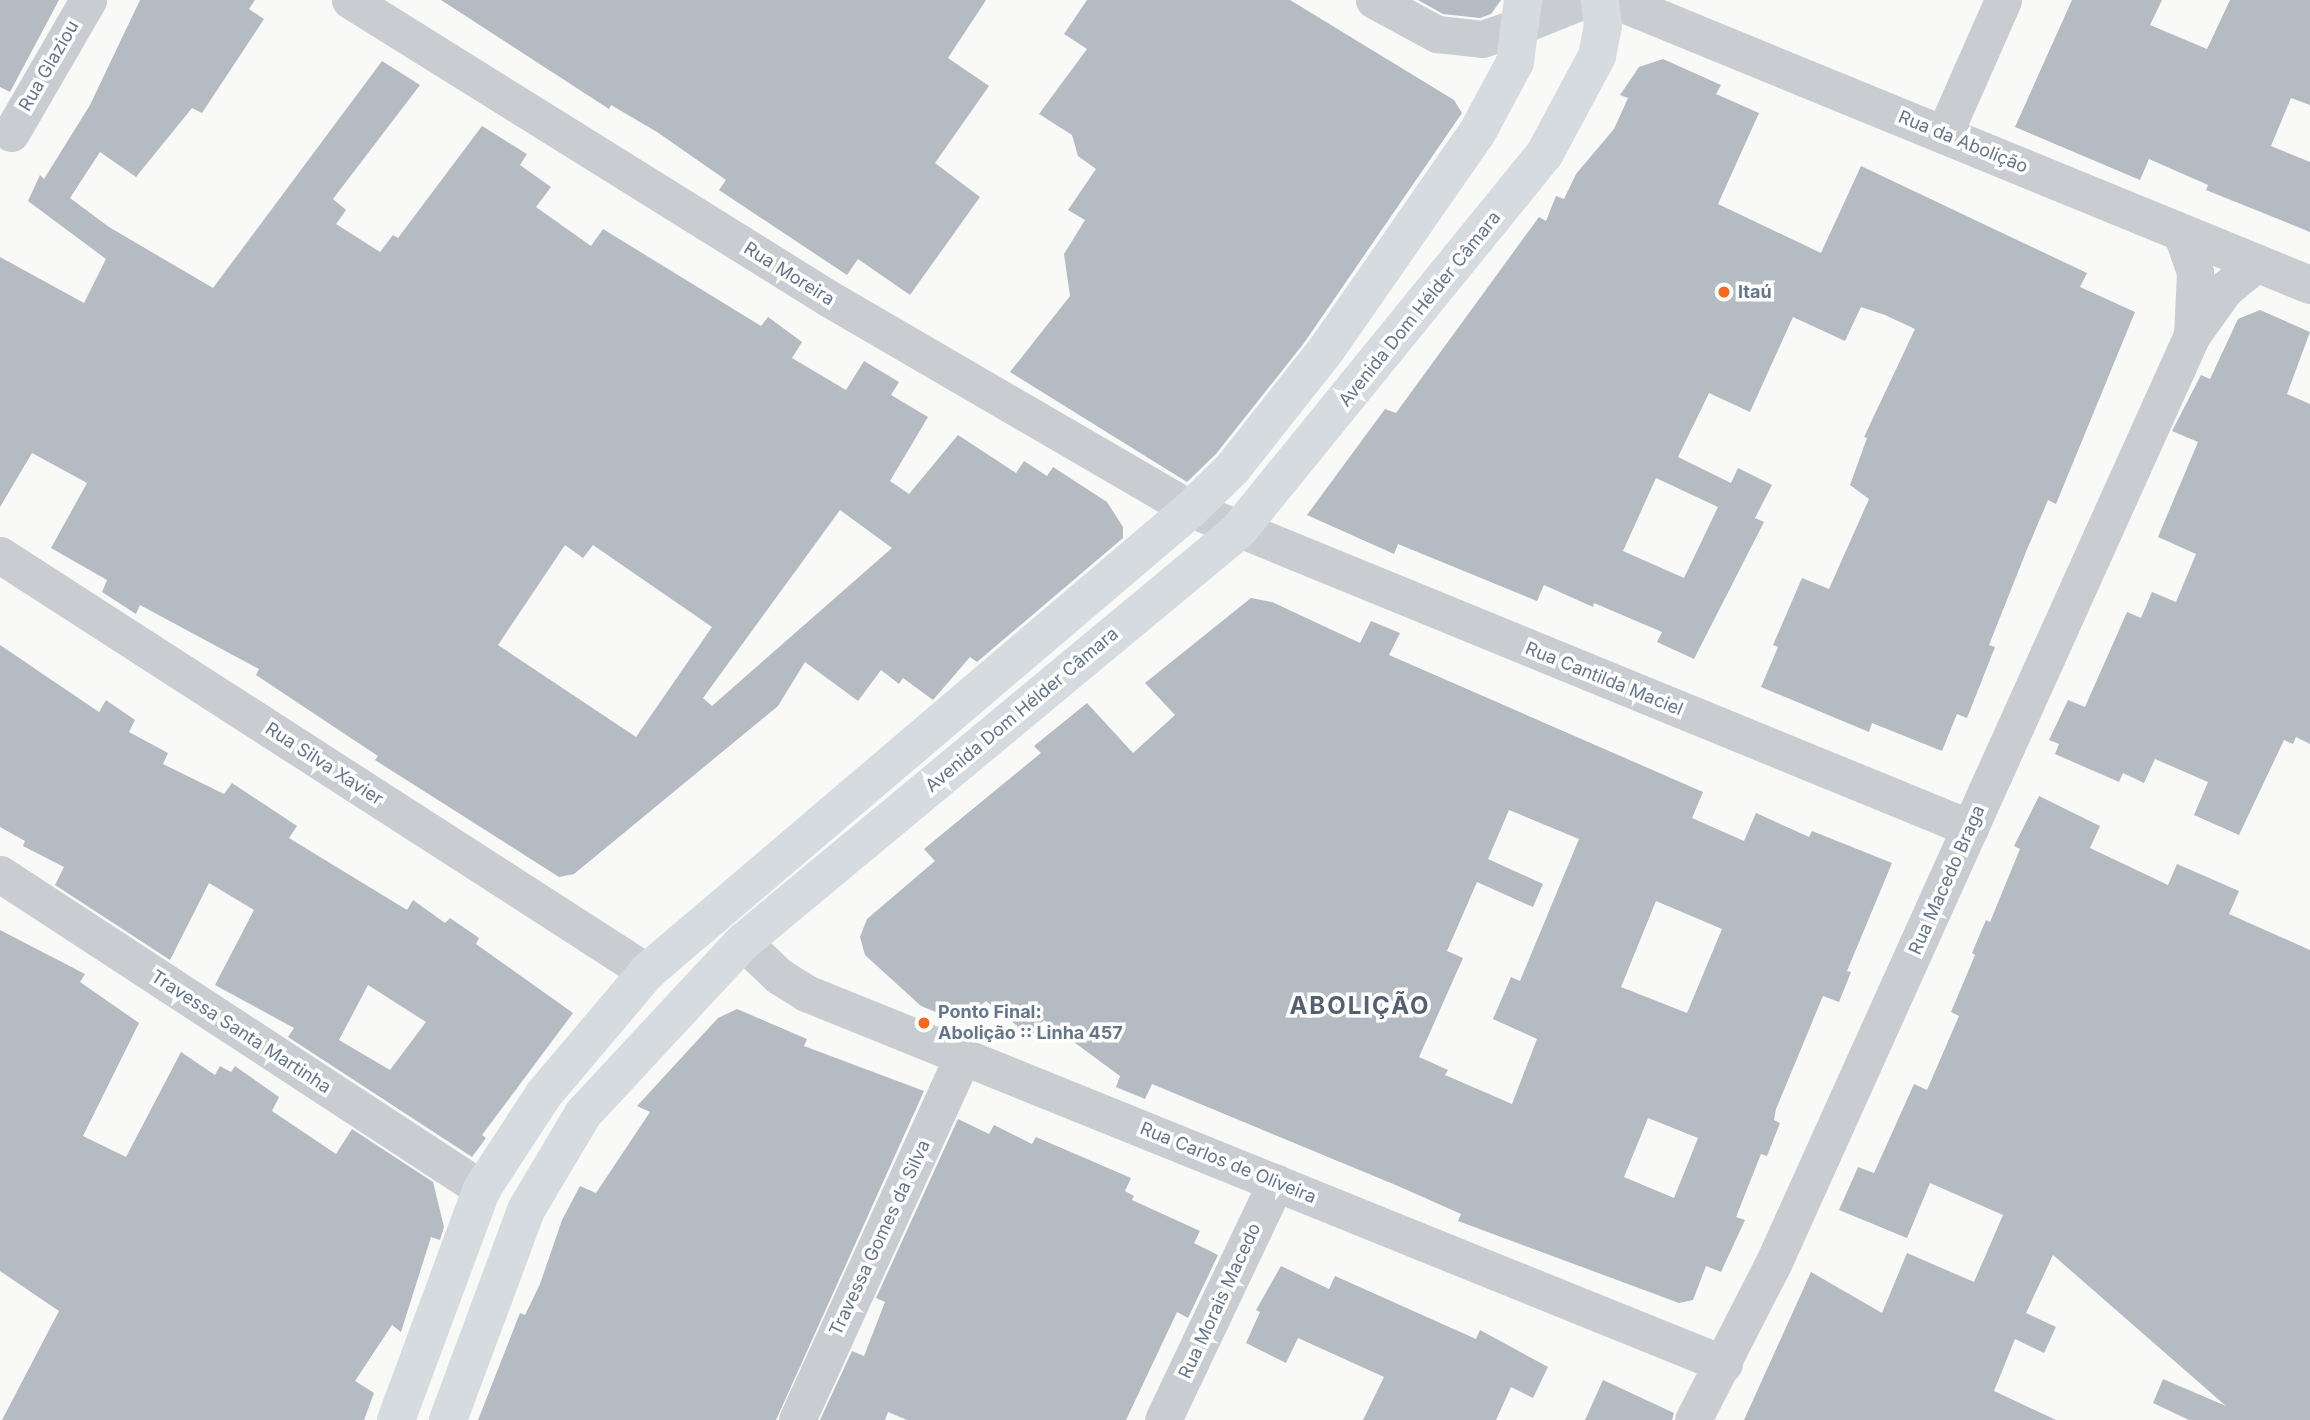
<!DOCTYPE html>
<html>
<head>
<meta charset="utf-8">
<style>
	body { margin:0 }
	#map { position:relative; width:2310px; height:1420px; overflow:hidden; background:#f9f9f7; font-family:Inter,sans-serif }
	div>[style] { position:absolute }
	.building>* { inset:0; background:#b4bbc2 }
	.minor>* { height:37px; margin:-18.5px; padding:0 18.5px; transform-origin:18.5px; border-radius:18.5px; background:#c9ccd1 }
	.tertiary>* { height:38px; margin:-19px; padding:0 19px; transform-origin:19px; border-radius:19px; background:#c9ccd1 }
	.primary>* { height:38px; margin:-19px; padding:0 19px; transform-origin:19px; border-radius:19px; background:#d6dbe0 }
	.dots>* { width:19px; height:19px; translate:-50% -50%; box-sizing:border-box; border:4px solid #fff; border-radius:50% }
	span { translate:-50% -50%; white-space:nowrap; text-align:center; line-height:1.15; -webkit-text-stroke:7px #fff; paint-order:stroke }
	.street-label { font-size:18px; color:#65768b }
	.poi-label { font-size:18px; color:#65768b; font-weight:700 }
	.left { translate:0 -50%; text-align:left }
	.district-label { font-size:24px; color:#54606f; font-weight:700; letter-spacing:2px }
</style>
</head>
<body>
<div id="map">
	<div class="building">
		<i style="clip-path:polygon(0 0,59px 0,10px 92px,0 87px)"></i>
		<i style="clip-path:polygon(evenodd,140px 0,255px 0,249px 9px,264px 19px,202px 113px,192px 108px,136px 177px,100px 152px,70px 198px,109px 227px,213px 288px,382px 61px,420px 85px,333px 199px,346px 210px,336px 224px,380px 252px,393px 235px,398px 238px,482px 126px,527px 154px,520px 165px,551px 187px,536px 207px,591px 246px,603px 229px,761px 326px,768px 317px,802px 342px,792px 358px,846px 390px,864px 361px,899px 382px,891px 395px,928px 417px,890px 481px,909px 494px,958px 435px,1016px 473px,1024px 461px,1047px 476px,1053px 467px,1107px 502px,1123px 527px,1123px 538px,977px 662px,970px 657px,933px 700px,903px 678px,899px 684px,881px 670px,858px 701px,805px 662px,778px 706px,574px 874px,559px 877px,375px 760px,378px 756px,256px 675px,259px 669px,140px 605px,136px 614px,102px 592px,107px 580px,51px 548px,87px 483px,32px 453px,0 507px,0 257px,84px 303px,106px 259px,28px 201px,40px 175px,44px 179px,90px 105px,140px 0,840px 510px,892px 548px,712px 706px,703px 698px,840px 510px,140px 0,565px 545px,583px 558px,593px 545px,712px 627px,636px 737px,498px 645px,565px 545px)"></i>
		<i style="clip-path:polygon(441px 0,986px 0,948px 58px,989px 86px,935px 163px,980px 197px,910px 295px,858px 259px,847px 275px,719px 190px,726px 180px,657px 132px,611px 105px,609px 109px)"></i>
		<i style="clip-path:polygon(1087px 0,1290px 0,1454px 100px,1462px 113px,1304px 343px,1216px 454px,1187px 482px,1010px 372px,1070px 296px,1064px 254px,1085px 220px,1068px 210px,1096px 169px,1078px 156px,1072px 135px,1039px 114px,1087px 49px,1064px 34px)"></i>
		<i style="clip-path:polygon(1418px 0,1501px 0,1491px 14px,1480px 18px,1443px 14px)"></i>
		<i style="clip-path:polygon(2072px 0,2162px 0,2150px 25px,2207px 49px,2230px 0,2310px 0,2310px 105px,2291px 98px,2271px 146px,2310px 162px,2310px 232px,2206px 190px,2208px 185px,2149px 159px,2140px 180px,2015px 127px)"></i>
		<i style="clip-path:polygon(evenodd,1663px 59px,1721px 85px,1716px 94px,1759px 113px,1718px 204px,1821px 253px,1861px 166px,2087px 273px,2080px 287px,2135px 312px,2056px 504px,2048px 500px,2026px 552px,1989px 645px,1995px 647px,1967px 718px,1957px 714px,1942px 751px,1872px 723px,1869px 732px,1761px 687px,1778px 647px,1773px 645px,1802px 578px,1829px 589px,1869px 499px,1850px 485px,1867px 438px,1864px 437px,1915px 329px,1885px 315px,1861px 307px,1845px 341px,1793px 317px,1750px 412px,1709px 393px,1678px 457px,1731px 483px,1738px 468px,1772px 485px,1755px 518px,1764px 522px,1694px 659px,1657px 642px,1662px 632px,1594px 603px,1593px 607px,1544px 585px,1537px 601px,1398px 544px,1394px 554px,1307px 515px,1385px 409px,1396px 413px,1539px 217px,1546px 221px,1556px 196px,1564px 199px,1576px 174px,1614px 129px,1628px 98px,1620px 95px,1639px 67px,1663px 59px,1656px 478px,1718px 507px,1684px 578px,1623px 551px,1656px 478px)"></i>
		<i style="clip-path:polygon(2260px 310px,2310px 332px,2287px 394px,2310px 404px,2310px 744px,2296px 737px,2293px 744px,2284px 740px,2239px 835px,2194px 815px,2208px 782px,2155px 759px,2144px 783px,2123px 773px,2119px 782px,2055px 754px,2059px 744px,2049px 740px,2068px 700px,2085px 707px,2127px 612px,2141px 618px,2152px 592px,2176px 602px,2196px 554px,2158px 537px,2198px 442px,2172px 431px,2201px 375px,2210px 379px,2238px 319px)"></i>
		<i style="clip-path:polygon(evenodd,1251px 598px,1272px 602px,1360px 643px,1371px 621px,1400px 633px,1389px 655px,1703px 792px,1692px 818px,1744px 841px,1756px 813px,1809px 837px,1812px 831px,1892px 863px,1847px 971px,1851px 972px,1839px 1002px,1823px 996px,1776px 1109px,1774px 1120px,1780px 1123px,1767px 1156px,1761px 1154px,1736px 1217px,1745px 1220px,1721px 1272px,1706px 1266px,1693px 1300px,1679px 1303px,1458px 1221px,1461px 1214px,1398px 1186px,1152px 1084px,1145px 1099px,1116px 1087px,1120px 1076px,1044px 1020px,1031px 1037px,986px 1001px,960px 1022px,921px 1006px,865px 955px,860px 937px,867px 919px,935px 861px,924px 849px,1041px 753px,1034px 746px,1087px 703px,1133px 753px,1175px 715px,1145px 683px,1251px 598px,1509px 810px,1579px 839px,1520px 981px,1511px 977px,1493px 1019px,1537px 1039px,1512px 1104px,1445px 1075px,1448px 1070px,1419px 1057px,1463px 958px,1447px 951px,1477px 882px,1533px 907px,1543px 884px,1488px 859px,1509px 810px,1251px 598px,1656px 901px,1722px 929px,1687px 1013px,1621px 987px,1656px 901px,1251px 598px,1648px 1118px,1698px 1138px,1674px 1198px,1624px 1177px,1648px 1118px)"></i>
		<i style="clip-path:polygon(evenodd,0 645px,99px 712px,106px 700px,135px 720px,129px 732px,168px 753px,163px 764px,224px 794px,232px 783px,297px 826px,289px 838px,407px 910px,413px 900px,445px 923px,450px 918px,479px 938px,476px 944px,573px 1013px,482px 1135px,486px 1138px,472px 1157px,288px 1037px,294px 1028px,215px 985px,254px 910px,209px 883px,170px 960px,55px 885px,64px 867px,23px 846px,25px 841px,0 827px,0 645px,368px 985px,426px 1022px,390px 1070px,339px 1040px,368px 985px)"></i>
		<i style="clip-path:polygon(2039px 796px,2100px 826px,2090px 848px,2168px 885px,2177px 864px,2239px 891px,2229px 914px,2310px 950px,2310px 1420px,2189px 1420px,2153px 1403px,2163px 1379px,2226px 1406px,2053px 1255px,2026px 1313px,2056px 1327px,2044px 1353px,2015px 1339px,1994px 1391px,2056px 1420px,1744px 1420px,1811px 1272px,1882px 1313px,1907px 1253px,1974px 1282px,2003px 1215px,1930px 1183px,1907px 1238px,1839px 1210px,1858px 1167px,1874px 1173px,1914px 1084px,1927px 1090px,1959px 1016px,1951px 1012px,1975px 955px,1972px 953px,1986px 920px,1990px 922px,2020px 849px,2014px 846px)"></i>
		<i style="clip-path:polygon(0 930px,85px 974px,80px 982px,139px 1023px,83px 1136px,126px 1157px,181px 1052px,215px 1075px,220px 1066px,231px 1072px,235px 1066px,279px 1097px,272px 1111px,336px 1154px,352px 1129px,433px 1182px,444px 1227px,440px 1240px,431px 1237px,401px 1332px,392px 1325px,355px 1381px,374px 1393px,364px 1420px,2px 1420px,59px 1311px,0 1271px)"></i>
		<i style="clip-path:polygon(737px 1009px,807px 1039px,804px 1046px,924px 1091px,776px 1420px,478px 1420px,520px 1313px,525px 1315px,540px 1284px,562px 1220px,580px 1186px,596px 1193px,650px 1112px,637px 1106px,718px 1018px)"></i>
		<i style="clip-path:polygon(958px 1119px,989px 1134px,994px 1125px,1032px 1144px,1036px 1137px,1131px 1178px,1125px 1191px,1134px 1196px,1132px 1200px,1200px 1231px,1194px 1243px,1218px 1255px,1188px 1318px,1177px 1312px,1126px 1420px,907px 1420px,888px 1412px,885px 1420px,820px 1420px,852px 1351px,864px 1356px,885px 1302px,876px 1298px)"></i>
		<i style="clip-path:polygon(1281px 1266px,1329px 1289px,1335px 1276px,1476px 1339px,1480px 1330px,1548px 1367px,1533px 1398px,1511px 1387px,1496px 1420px,1363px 1420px,1384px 1377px,1298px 1338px,1286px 1363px,1246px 1343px,1260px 1312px,1256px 1310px)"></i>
		<i style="clip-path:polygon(1603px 1380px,1674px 1413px,1672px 1420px,1585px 1420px)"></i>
	</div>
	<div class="minor">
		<i style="left:350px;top:0;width:563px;rotate:31.94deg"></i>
		<i style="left:828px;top:298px;width:420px;rotate:30.2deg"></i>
		<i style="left:1191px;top:509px;width:842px;rotate:22.27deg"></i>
		<i style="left:1374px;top:0;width:72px;rotate:28.4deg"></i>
		<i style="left:1437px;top:34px;width:45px;rotate:6.3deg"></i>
		<i style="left:1482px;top:39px;width:40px;rotate:-18.9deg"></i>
		<i style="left:11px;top:133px;width:154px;rotate:-59.9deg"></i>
		<i style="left:1944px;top:134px;width:146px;rotate:-66.2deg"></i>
		<i style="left:2181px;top:232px;width:42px;rotate:70.7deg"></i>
		<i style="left:2195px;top:272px;width:63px;rotate:92.7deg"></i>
		<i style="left:0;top:555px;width:770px;rotate:32.8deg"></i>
		<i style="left:0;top:874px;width:576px;rotate:33.17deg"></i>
		<i style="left:743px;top:942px;width:50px;rotate:43.4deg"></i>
		<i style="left:779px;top:976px;width:32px;rotate:32deg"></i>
		<i style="left:806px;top:993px;width:990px;rotate:22.01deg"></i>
		<i style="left:797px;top:1420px;width:400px;rotate:-65.5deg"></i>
		<i style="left:1163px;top:1420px;width:263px;rotate:-64.6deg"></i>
		<i style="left:1693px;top:1420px;width:175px;rotate:-62.9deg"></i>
		<i style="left:1773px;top:1264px;width:1019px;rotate:-65.72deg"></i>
		<i style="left:2192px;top:335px;width:57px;rotate:-54.3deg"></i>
		<i style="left:2225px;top:289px;width:41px;rotate:-39.1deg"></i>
	</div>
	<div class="tertiary">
		<i style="left:1614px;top:0;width:752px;rotate:22.27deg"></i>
		<i style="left:1520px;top:26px;width:69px;rotate:-22.1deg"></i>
	</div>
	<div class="primary">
		<i style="left:396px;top:1420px;width:246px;rotate:-69.6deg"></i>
		<i style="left:482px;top:1189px;width:113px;rotate:-56.9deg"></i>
		<i style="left:544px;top:1094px;width:160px;rotate:-49.8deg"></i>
		<i style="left:647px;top:972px;width:714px;rotate:-40.4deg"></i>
		<i style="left:1191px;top:509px;width:57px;rotate:-44.3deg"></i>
		<i style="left:1232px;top:469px;width:152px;rotate:-51.7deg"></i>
		<i style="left:1326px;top:350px;width:264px;rotate:-55.2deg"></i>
		<i style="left:1477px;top:133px;width:81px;rotate:-61.8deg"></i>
		<i style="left:1515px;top:62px;width:63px;rotate:-82.6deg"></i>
		<i style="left:448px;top:1420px;width:224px;rotate:-69.6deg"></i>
		<i style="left:526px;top:1210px;width:112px;rotate:-59.3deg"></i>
		<i style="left:583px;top:1114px;width:235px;rotate:-47.1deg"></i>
		<i style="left:743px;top:942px;width:643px;rotate:-39.7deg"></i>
		<i style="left:1238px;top:531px;width:485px;rotate:-50.9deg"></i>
		<i style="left:1544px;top:155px;width:112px;rotate:-61.8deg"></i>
		<i style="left:1597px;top:56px;width:31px;rotate:-79deg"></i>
		<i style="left:1603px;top:26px;width:26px;rotate:-97deg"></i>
	</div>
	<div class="dots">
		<i style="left:1724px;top:292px;background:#f4691c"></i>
		<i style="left:924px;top:1023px;background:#f4691c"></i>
	</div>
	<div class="street-label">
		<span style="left:49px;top:66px;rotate:-60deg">Rua Glaziou</span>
		<span style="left:1963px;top:142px;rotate:22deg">Rua da Abolição</span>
		<span style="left:789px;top:274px;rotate:32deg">Rua Moreira</span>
		<span style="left:1420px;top:309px;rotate:-51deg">Avenida Dom Hélder Câmara</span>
		<span style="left:1604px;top:679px;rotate:22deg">Rua Cantilda Maciel</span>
		<span style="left:1022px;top:710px;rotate:-40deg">Avenida Dom Hélder Câmara</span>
		<span style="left:324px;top:764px;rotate:33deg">Rua Silva Xavier</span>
		<span style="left:1947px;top:880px;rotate:-66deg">Rua Macedo Braga</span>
		<span style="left:241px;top:1032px;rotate:33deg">Travessa Santa Martinha</span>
		<span style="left:1228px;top:1163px;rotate:22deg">Rua Carlos de Oliveira</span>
		<span style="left:880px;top:1238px;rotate:-65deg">Travessa Gomes da Silva</span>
		<span style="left:1220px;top:1301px;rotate:-65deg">Rua Morais Macedo</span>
	</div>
	<div class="poi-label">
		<span class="left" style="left:1738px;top:292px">Itaú</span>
		<span class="left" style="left:938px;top:1023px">Ponto Final:<br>Abolição :: Linha 457</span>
	</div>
	<div class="district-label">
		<span style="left:1360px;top:1006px">ABOLIÇÃO</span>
	</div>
</div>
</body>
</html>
